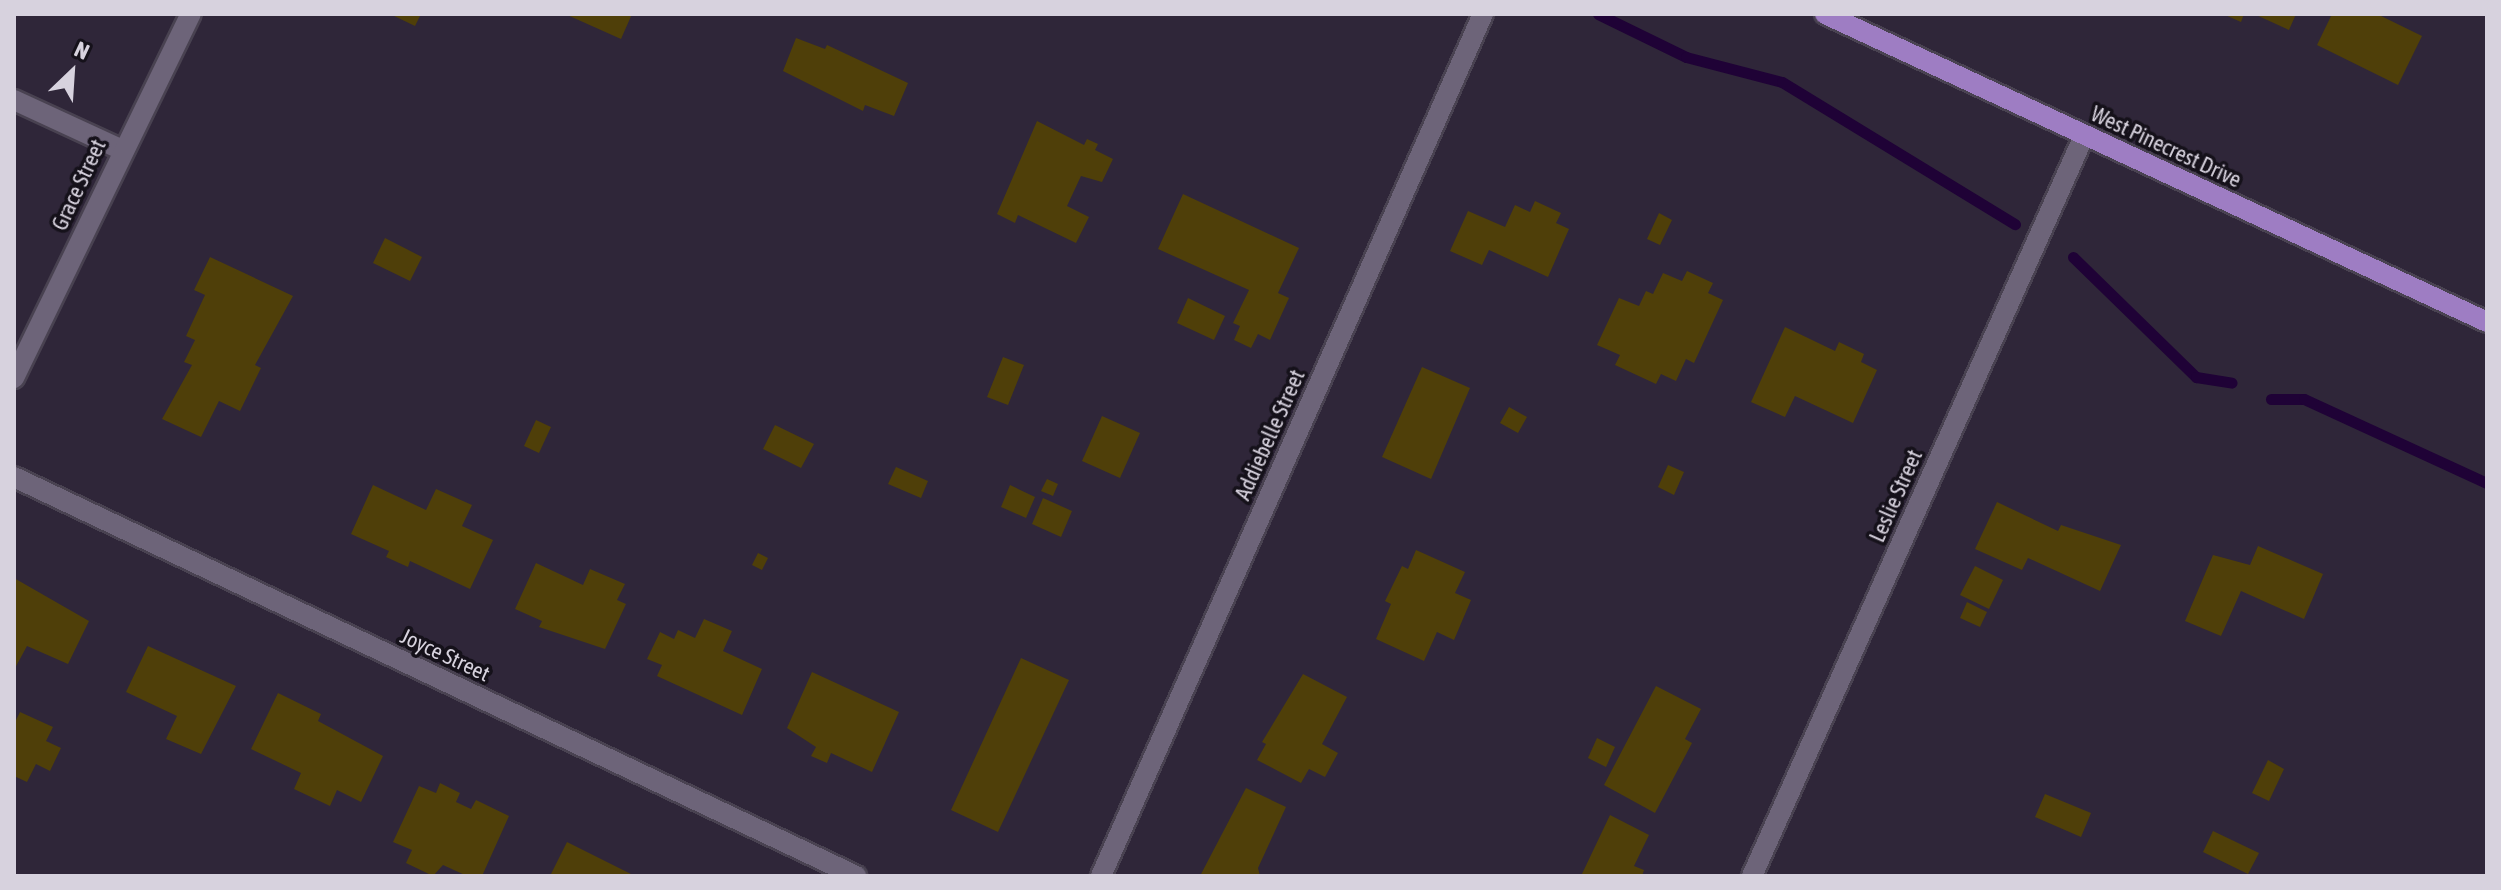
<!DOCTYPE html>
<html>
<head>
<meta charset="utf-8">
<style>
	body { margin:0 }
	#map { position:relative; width:2501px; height:890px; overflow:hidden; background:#2f2639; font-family:"Asap Condensed",sans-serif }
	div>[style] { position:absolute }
	.stream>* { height:11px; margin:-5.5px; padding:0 5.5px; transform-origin:5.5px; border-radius:5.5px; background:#1f0236 }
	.building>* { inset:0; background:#4f3f09 }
	.roads { filter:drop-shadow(2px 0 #494251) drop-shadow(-2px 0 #494251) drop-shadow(0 2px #494251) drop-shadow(0 -2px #494251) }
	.minor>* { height:20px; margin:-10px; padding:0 10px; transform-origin:10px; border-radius:10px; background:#6d6479 }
	.primary>* { height:20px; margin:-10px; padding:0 10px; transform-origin:10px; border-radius:10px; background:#9e7dc3 }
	span { translate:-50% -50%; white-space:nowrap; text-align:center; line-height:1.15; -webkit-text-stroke:7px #15111a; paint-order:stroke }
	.street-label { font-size:22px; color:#d7d2de }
	.frame { position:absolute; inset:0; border:16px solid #d7d2de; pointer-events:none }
	.north { position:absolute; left:32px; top:32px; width:80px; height:80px; -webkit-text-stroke:6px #15111a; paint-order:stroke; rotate:25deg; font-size:22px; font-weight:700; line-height:32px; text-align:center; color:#d7d2de }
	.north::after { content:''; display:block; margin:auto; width:28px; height:36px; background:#d7d2de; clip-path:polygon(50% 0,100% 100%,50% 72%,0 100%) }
</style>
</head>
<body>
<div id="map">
	<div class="stream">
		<i style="left:1598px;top:14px;width:98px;rotate:26deg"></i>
		<i style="left:1686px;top:57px;width:99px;rotate:14.6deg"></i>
		<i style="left:1782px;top:82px;width:273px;rotate:31.4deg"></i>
		<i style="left:2073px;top:257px;width:172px;rotate:44.3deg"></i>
		<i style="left:2196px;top:377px;width:36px;rotate:9deg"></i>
		<i style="left:2271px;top:399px;width:33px"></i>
		<i style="left:2304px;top:399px;width:201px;rotate:24.7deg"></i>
	</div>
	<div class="building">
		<i style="clip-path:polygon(390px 14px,421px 14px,415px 26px)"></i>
		<i style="clip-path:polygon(565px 14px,632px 14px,621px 39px)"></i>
		<i style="clip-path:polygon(2223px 14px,2244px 14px,2241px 22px)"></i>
		<i style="clip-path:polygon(2254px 14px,2296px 14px,2289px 30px)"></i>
		<i style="clip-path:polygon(2332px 14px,2377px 14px,2422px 36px,2398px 85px,2317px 45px)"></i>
		<i style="clip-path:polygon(796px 38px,825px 49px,827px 45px,908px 83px,894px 116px,865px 105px,863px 111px,783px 71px)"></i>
		<i style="clip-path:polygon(1037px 121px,1084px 145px,1087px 139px,1098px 144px,1095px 150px,1113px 159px,1102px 182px,1081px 176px,1067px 206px,1089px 217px,1076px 243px,1018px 215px,1015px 223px,997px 214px)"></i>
		<i style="clip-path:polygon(1183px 194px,1299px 248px,1278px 293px,1289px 298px,1270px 340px,1258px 334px,1251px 348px,1234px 340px,1240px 326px,1233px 323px,1249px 290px,1158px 249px)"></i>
		<i style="clip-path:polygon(1535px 201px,1561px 213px,1556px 223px,1569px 229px,1548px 277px,1489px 250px,1482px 265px,1450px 251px,1468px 211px,1505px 227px,1515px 205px,1530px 212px)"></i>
		<i style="clip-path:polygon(1659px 213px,1672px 220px,1660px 245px,1647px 239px)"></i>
		<i style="clip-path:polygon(385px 238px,422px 257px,410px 281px,373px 263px)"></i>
		<i style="clip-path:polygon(210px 257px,293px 296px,255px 365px,261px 368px,240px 411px,219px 401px,201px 437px,162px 419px,192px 365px,184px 362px,195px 340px,186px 336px,205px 295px,194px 290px)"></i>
		<i style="clip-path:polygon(1687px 271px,1713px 283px,1708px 293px,1723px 300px,1694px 363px,1686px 359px,1676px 381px,1661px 374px,1656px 384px,1615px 365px,1620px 355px,1597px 345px,1619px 298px,1639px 306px,1646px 291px,1653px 294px,1663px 273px,1682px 281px)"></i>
		<i style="clip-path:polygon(1188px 298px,1225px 316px,1214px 340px,1177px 323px)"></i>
		<i style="clip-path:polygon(1785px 327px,1835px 351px,1839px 342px,1864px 354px,1861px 362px,1877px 370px,1853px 423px,1795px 396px,1785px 417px,1751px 402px)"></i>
		<i style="clip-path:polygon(1003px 357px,1024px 365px,1008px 405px,987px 397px)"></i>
		<i style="clip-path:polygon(1422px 367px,1470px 388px,1431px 479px,1382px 457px)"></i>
		<i style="clip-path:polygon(1509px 407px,1527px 417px,1518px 433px,1500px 423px)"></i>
		<i style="clip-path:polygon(1102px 416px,1140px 433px,1120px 478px,1082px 461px)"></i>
		<i style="clip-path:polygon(536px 420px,551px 427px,539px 453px,524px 446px)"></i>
		<i style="clip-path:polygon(775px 425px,814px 444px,801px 468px,763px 449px)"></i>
		<i style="clip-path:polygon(1668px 465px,1684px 472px,1674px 495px,1658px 487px)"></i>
		<i style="clip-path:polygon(896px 467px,928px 481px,921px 498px,888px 484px)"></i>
		<i style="clip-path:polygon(1047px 479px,1058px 484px,1053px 496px,1041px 491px)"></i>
		<i style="clip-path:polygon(373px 485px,426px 510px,436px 489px,472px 505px,462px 526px,493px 540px,470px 589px,410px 561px,408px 567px,386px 557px,389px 551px,351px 534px)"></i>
		<i style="clip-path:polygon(1010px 485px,1035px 497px,1026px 518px,1001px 507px)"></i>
		<i style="clip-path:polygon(1043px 498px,1072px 511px,1061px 537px,1032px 524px)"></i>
		<i style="clip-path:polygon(1997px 502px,2058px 531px,2061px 525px,2121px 545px,2100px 591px,2028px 558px,2022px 570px,1975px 549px)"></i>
		<i style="clip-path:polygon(2258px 546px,2323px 574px,2304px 619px,2241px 591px,2221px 636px,2185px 621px,2213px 555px,2250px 565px)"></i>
		<i style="clip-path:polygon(1416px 550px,1465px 572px,1455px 593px,1471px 600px,1454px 640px,1437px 632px,1424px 661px,1376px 639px,1391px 604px,1385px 601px,1402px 566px,1408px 569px)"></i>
		<i style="clip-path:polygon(758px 553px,768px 558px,762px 570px,752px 565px)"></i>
		<i style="clip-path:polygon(536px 563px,583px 585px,590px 569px,625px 584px,617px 600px,626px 604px,605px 649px,539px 627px,542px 621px,515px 609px)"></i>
		<i style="clip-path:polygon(1975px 566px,2003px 580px,1989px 609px,1960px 595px)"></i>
		<i style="clip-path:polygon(14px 578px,89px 621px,68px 664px,27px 646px,14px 670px)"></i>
		<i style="clip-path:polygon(1967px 602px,1987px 612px,1980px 627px,1960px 618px)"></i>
		<i style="clip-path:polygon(704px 619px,732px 631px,723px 651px,762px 669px,742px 715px,657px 676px,662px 665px,647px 659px,660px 632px,674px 639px,678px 630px,695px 638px)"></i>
		<i style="clip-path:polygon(148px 646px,236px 686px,201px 754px,166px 739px,177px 716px,126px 692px)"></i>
		<i style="clip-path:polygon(1021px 658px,1069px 680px,998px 832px,951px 810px)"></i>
		<i style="clip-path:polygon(812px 672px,899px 712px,872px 772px,831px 753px,827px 763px,811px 756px,816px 747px,787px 728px)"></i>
		<i style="clip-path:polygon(1303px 674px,1347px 697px,1322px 744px,1338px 753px,1325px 777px,1309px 769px,1301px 783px,1257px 760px,1266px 744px,1262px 742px)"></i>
		<i style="clip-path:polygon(1656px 686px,1701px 709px,1685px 739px,1692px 743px,1655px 813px,1604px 785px)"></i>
		<i style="clip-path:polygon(278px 693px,321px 714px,318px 721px,383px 756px,361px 802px,337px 790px,330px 806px,294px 789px,301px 773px,251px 749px)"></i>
		<i style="clip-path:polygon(20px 712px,53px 727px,46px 741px,61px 748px,50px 771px,36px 764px,27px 782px,14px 776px,14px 724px)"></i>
		<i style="clip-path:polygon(1597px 738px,1615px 747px,1606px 767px,1588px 758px)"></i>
		<i style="clip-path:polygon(2268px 760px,2284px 769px,2269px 801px,2252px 793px)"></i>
		<i style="clip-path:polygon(440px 783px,460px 793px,456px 802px,471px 809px,476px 800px,509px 816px,482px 876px,467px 876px,443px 865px,433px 876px,406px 863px,412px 850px,393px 842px,419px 786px,436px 793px)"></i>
		<i style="clip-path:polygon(1246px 788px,1286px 807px,1258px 868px,1260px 876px,1200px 876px)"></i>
		<i style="clip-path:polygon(2045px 794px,2091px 813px,2081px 837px,2035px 817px)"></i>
		<i style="clip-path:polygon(1610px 815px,1649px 835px,1634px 866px,1644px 870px,1642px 876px,1581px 876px)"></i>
		<i style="clip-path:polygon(2213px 831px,2259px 853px,2248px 874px,2203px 852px)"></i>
		<i style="clip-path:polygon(567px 842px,635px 876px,550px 876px)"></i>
	</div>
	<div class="roads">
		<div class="minor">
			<i style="left:14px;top:100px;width:119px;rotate:24.8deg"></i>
			<i style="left:14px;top:378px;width:405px;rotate:-64.1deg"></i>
			<i style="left:14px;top:477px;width:932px;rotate:25.35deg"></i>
			<i style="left:1101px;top:876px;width:943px;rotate:-66.1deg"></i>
			<i style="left:1752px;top:876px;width:811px;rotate:-65.84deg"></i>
		</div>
		<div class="primary">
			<i style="left:1825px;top:14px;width:730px;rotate:24.95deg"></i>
		</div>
	</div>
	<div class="street-label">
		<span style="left:2166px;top:147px;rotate:25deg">West Pinecrest Drive</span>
		<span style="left:79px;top:185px;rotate:-65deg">Grace Street</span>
		<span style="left:1270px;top:435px;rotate:-66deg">Addiebelle Street</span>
		<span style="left:1896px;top:496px;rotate:-66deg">Leslie Street</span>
		<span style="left:445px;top:655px;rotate:25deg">Joyce Street</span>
	</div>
	<div class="frame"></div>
	<div class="north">N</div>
</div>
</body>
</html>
